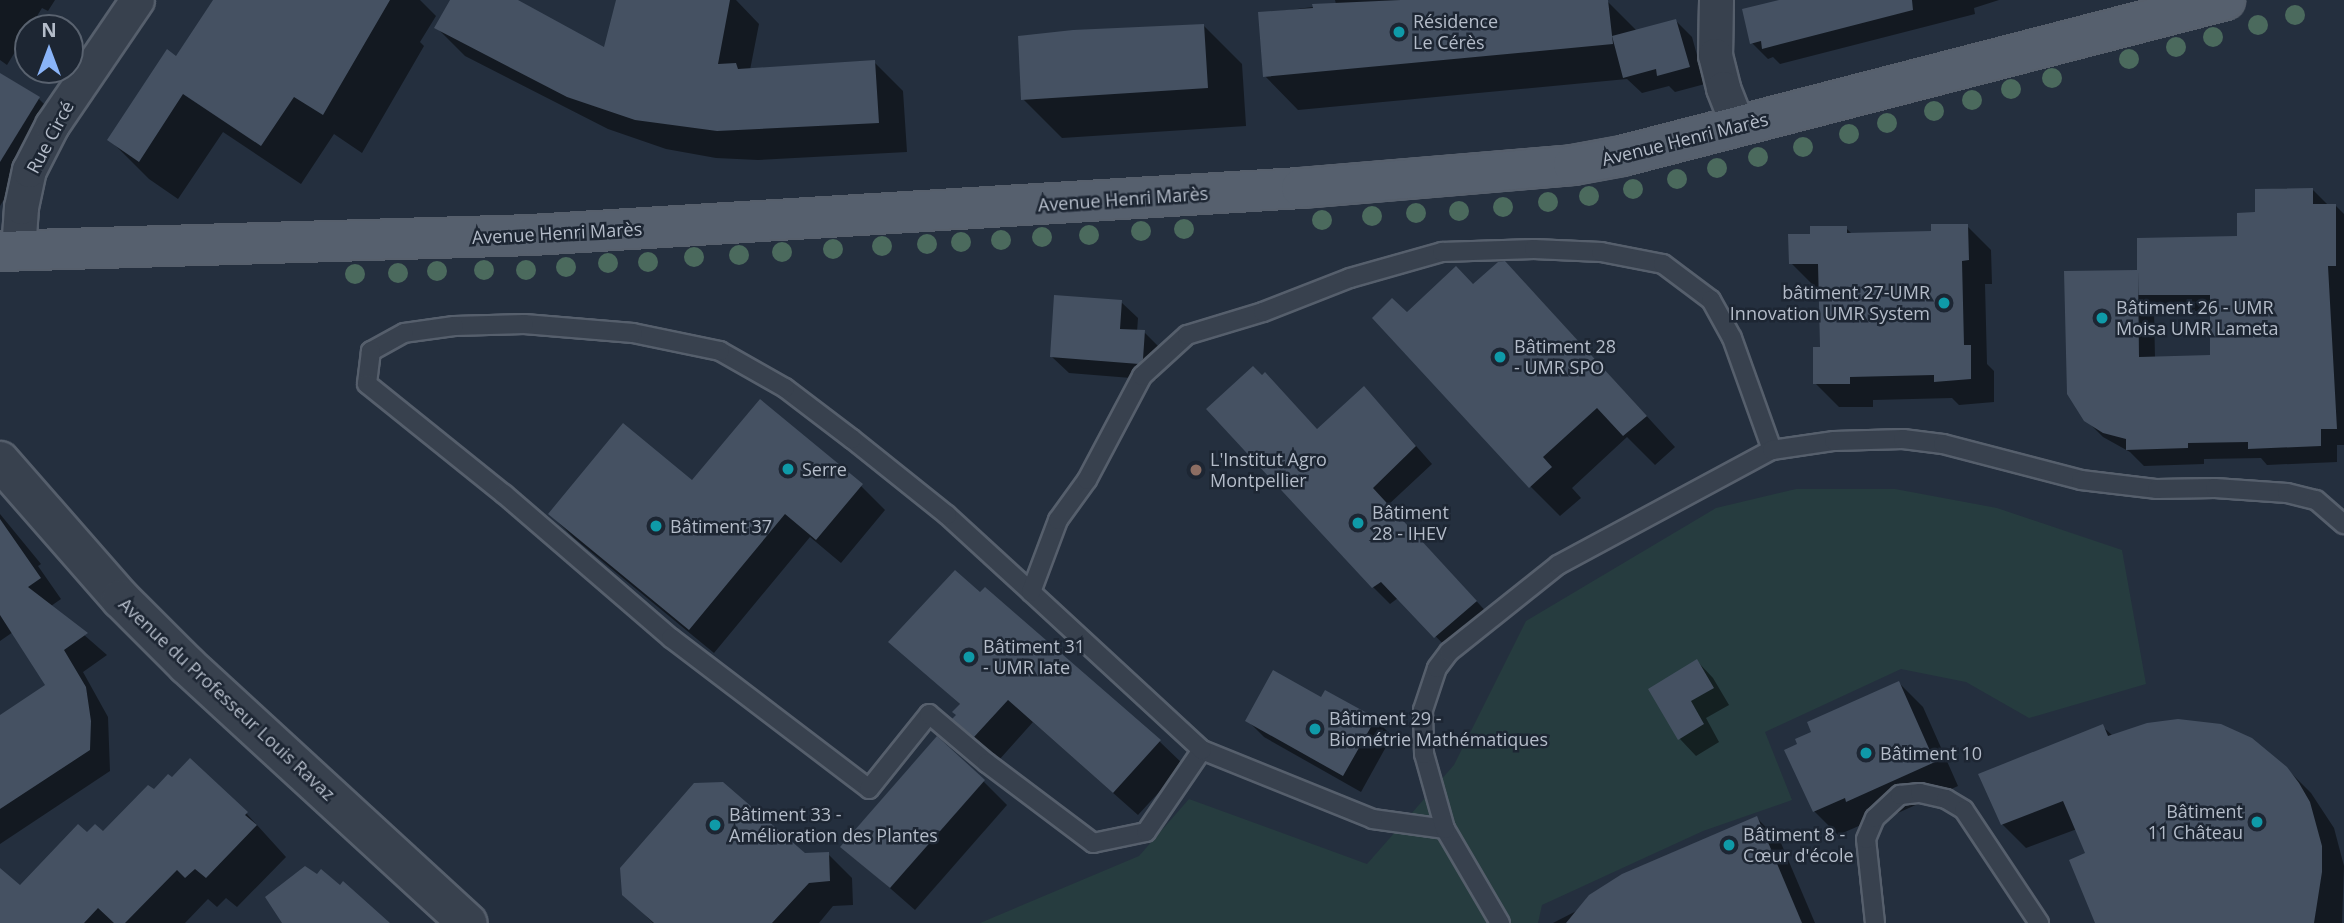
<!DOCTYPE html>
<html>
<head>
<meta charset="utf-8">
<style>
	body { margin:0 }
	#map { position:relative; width:2344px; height:923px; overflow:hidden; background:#242f3e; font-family:"Open Sans",sans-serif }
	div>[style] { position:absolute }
	.green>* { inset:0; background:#263c3f }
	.shadow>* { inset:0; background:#0007 }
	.building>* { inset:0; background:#455162 }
	.roads { filter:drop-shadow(2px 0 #565f6c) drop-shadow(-2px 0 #565f6c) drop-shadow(0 2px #565f6c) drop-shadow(0 -2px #565f6c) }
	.service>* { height:18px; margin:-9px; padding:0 9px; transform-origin:9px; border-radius:9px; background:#38414e }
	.minor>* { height:33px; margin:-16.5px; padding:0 16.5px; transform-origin:16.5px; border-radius:16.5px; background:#38414e }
	.tertiary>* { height:38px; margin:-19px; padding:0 19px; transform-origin:19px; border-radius:19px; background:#38414e }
	.primary>* { height:38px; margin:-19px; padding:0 19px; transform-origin:19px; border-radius:19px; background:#56606e }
	.trees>* { width:20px; height:20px; margin:-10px; border-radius:50%; background:#4b6a5d }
	.dots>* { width:19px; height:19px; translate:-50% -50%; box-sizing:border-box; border:4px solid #1d2633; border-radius:50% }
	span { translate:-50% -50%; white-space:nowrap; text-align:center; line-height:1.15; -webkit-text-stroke:5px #1d2633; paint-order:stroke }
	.poi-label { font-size:18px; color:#b4bcc9 }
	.left { translate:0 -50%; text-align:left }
	.right { translate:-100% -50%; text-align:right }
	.street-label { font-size:18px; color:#b4bcc9 }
	.north { position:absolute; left:14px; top:14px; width:70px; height:70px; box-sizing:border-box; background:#1d2633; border:2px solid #59626f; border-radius:50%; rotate:0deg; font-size:19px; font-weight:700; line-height:28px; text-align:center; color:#b4bcc9 }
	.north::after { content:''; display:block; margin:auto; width:24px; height:32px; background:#8ab4f8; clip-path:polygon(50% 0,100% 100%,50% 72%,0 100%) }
</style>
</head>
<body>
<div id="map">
	<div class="green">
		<i style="clip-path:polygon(1796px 489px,1895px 489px,1997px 508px,2122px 550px,2146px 684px,2029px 718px,1966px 682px,1901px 669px,1765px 732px,1792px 800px,1703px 831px,1542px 905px,1538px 923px,980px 923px,1139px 856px,1189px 799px,1367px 864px,1454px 765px,1526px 621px,1716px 508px)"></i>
	</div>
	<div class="shadow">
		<i style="clip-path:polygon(0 0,55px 0,48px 11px,42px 8px,7px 65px,0 60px)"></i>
		<i style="clip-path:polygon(215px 0,420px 0,436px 16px,420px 42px,424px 46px,362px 153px,334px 134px,301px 184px,223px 132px,178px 199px,149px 179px,110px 140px,177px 58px)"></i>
		<i style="clip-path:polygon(452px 0,514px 0,606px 49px,618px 0,736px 0,759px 24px,750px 70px,874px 62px,903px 91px,907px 152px,758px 160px,716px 158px,666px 149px,608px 129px,465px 56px,436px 27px)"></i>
		<i style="clip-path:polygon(1335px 0,1607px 1px,1637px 31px,1676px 21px,1692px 37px,1705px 84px,1675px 92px,1669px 86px,1642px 93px,1627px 79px,1298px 110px,1265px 76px,1259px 14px,1336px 4px)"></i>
		<i style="clip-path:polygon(1786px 0,1999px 0,1974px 8px,1975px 14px,1780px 64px,1773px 57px,1768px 59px,1752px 43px)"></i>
		<i style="clip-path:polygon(1203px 25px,1242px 64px,1246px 126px,1062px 138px,1023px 99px)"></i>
		<i style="clip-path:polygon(0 75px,39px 99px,55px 115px,0 206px)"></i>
		<i style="clip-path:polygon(evenodd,2313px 190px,2329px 206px,2336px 206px,2344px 214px,2344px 445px,2337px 445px,2337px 462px,2267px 465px,2261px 458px,2204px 459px,2204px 464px,2144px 466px,2130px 452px,2103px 437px,2085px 419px,2066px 273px,2139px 272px,2239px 238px,2256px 214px,2313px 190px,2154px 308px,2157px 311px,2212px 311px,2212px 356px,2155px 358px,2154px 308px)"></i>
		<i style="clip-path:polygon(1967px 226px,1991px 250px,1992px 284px,1985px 284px,1987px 364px,1994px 371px,1994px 402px,1959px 405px,1952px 398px,1873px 400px,1873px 407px,1839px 407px,1815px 383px,1822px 349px,1820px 287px,1815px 287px,1791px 263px,1812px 235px,1846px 228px,1853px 235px,1933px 233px)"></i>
		<i style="clip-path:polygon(1473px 286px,1535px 294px,1675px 447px,1655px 465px,1627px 437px,1572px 488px,1581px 498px,1560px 516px,1530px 486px,1407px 314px)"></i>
		<i style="clip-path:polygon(1121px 302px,1138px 318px,1137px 332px,1144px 332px,1161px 349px,1159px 376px,1156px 380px,1069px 373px,1052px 357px)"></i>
		<i style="clip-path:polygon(1380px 405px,1432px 464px,1388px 505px,1492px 618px,1452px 653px,1398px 598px,1390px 604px,1373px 587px,1208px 409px,1318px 431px)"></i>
		<i style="clip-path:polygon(692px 482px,861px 486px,885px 510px,841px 563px,810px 537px,714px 653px,574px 538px,550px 514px)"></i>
		<i style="clip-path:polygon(0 514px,41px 564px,38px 566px,61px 599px,51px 606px,107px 655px,83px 672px,108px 717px,110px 771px,0 844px,0 717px,48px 686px,13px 632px,0 641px)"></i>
		<i style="clip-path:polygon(891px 642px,1159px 741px,1184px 765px,1138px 815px,1033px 722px,999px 760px,955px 719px,961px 705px)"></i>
		<i style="clip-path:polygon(1697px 661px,1713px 678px,1729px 705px,1706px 718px,1719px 742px,1696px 756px,1680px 739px,1650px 690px)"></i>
		<i style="clip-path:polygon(1899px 683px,1923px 707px,1958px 786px,1871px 825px,1868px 822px,1838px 835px,1814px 811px)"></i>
		<i style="clip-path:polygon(1321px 699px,1375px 719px,1392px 736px,1361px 792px,1264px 737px,1247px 720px)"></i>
		<i style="clip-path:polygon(2102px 726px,2113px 736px,2286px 768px,2311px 793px,2334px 828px,2344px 866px,2342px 923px,2097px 923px,2088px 854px,2077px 829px,2026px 848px,2002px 824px)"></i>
		<i style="clip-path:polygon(958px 756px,1007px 805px,915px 910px,843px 847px)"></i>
		<i style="clip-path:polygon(154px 791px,246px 813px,286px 857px,237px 907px,226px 898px,217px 907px,208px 899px,185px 923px,0 923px,0 886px,20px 887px,87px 835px,103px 834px)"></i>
		<i style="clip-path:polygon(1757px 818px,1781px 843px,1815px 923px,1553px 923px)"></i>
		<i style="clip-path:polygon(828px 854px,852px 878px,853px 905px,833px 906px,819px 923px,653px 923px,624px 894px,805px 855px)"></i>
	</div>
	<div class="building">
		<i style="clip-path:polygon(213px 0,390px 0,323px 115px,294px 97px,261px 146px,183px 94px,139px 162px,107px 140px,167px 49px,176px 56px)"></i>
		<i style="clip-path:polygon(450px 0,518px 0,604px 47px,616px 0,730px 0,718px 64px,736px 63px,738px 69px,875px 60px,879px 123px,717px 131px,635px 120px,567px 97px,434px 28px)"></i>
		<i style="clip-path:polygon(1401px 0,1608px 0,1613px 44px,1263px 77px,1258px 12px,1313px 8px,1312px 4px)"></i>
		<i style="clip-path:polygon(1779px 0,1912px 0,1913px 10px,1762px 49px,1761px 41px,1750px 44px,1742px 9px)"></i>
		<i style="clip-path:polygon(1676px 19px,1690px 67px,1657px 76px,1656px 69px,1623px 78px,1612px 36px)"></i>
		<i style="clip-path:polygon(1204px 24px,1208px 88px,1021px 100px,1018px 36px,1073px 30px)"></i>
		<i style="clip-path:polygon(0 73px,40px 97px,0 162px)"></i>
		<i style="clip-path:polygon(evenodd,2313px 188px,2313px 204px,2336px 204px,2336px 266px,2328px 266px,2337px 429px,2321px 429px,2321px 446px,2248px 449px,2248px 442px,2188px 443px,2188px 448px,2126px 450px,2126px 439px,2103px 433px,2084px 421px,2067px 394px,2064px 271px,2137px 270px,2137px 238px,2237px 236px,2237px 213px,2255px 212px,2255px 189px,2313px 188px,2138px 271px,2138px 295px,2210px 295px,2210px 355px,2139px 357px,2138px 271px)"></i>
		<i style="clip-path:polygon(1931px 224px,1968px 224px,1969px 260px,1962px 261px,1964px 345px,1971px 345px,1971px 379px,1934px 382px,1934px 375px,1850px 377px,1850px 384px,1813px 384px,1813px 347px,1820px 347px,1818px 264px,1789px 264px,1788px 234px,1810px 234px,1810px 226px,1847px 226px,1847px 233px,1931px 231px)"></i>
		<i style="clip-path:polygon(1505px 261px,1647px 416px,1623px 436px,1597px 408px,1543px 457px,1552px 467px,1529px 488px,1372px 318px,1392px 298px,1407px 312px,1456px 266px,1473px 284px,1498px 262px)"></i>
		<i style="clip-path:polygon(1054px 295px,1122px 300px,1120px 329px,1145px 330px,1143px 359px,1139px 364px,1050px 357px)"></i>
		<i style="clip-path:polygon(1253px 366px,1262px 375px,1265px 372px,1317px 429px,1364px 386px,1416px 446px,1373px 488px,1477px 601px,1434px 638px,1381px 582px,1372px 588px,1206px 409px)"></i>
		<i style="clip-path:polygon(760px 399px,863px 484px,816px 540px,785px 514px,689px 630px,548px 514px,623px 423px,692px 480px)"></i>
		<i style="clip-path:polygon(0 519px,41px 578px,28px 587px,88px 633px,64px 650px,86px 687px,91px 721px,90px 750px,0 809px,0 715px,45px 685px,0 615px)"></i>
		<i style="clip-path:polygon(955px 570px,980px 592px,985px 587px,1161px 740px,1113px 793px,1008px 700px,974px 737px,952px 719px,956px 715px,952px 712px,960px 704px,888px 642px)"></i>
		<i style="clip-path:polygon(1697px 659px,1714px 688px,1691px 701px,1704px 724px,1678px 740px,1648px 689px)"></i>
		<i style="clip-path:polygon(1273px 670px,1321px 697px,1325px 690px,1376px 718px,1343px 776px,1245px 721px)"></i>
		<i style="clip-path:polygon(1899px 681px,1935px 762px,1846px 802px,1845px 798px,1813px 812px,1784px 750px,1797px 744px,1795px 739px,1811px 732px,1807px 722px)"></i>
		<i style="clip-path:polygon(2178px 719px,2221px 724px,2252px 738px,2287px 767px,2299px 783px,2310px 802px,2322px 846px,2322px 872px,2314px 923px,2095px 923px,2069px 860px,2085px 853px,2063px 801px,2001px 825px,1978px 774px,2103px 724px,2108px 736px,2147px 723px)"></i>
		<i style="clip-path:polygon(937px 736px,985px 780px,890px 888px,840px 847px)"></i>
		<i style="clip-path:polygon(190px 758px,248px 812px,245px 815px,257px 825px,206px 878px,195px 869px,185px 878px,177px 870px,125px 923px,114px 923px,98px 908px,84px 923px,0 923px,0 868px,20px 885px,78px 824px,87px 832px,95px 824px,103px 831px,148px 785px,154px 789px,168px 774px,172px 777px)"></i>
		<i style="clip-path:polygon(723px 782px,805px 853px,829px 852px,830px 881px,809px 883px,772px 923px,654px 923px,622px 895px,620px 868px,694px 783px)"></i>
		<i style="clip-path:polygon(1757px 816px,1802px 923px,1566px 923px,1589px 895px,1622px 874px)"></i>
		<i style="clip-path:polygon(305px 866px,317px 874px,321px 869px,340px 885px,343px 881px,390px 923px,282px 923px,265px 897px)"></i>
	</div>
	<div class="roads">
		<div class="service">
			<i style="left:1031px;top:592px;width:114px;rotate:-137.5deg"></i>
			<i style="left:947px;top:515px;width:122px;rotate:-141.3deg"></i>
			<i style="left:852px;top:439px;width:84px;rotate:-142.7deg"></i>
			<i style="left:785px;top:388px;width:75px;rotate:-150.4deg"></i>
			<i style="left:720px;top:351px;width:89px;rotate:-168.3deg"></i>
			<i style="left:633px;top:333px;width:109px;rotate:-175.3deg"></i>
			<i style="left:524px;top:324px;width:70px;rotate:178.4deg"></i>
			<i style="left:454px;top:326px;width:50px;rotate:172deg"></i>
			<i style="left:404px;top:333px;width:38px;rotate:151deg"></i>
			<i style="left:371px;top:351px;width:33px;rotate:97deg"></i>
			<i style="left:367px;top:384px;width:176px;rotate:38.8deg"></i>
			<i style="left:504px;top:494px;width:221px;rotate:40.8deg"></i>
			<i style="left:671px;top:638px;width:249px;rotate:37.3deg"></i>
			<i style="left:869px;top:789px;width:96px;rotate:-51.3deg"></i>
			<i style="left:929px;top:714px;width:76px;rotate:40.2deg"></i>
			<i style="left:987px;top:763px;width:133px;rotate:37deg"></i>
			<i style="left:1093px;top:843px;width:54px;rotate:-11.7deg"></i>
			<i style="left:1146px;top:832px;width:99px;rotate:-55.7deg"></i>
			<i style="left:1445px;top:829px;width:73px;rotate:-172.1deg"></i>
			<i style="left:1373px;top:819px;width:184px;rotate:-158deg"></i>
			<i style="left:1202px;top:750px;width:233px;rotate:-137.3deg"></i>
			<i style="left:1031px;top:592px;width:77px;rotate:-69.4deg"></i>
			<i style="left:1058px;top:520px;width:49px;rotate:-54.1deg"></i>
			<i style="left:1087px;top:480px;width:118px;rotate:-62.1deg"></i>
			<i style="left:1142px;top:376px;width:61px;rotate:-42.3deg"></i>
			<i style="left:1187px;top:335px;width:79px;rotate:-16.8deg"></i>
			<i style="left:1263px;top:312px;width:93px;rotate:-21.3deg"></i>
			<i style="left:1350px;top:278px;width:96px;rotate:-15.8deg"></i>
			<i style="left:1442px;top:252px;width:92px;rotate:-1.9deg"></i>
			<i style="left:1534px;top:249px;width:67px;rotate:2.6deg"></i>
			<i style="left:1601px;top:252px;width:63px;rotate:11deg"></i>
			<i style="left:1663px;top:264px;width:60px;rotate:36.9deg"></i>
			<i style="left:1711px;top:300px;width:43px;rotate:61.1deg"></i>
			<i style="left:1732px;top:338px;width:119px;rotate:70.3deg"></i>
			<i style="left:1500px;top:923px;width:109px;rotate:-120.3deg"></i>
			<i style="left:1445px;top:829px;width:78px;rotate:-105.6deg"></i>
			<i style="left:1424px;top:754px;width:44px;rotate:-91.3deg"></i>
			<i style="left:1423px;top:710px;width:44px;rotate:-71.6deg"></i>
			<i style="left:1437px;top:668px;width:20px;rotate:-53deg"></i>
			<i style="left:1449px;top:652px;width:139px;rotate:-38.6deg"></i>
			<i style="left:1558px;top:565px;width:243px;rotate:-28.3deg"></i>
			<i style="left:1772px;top:450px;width:63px;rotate:-8.3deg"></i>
			<i style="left:1834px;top:441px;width:69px;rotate:-1.7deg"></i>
			<i style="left:1903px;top:439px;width:40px;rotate:7.1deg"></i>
			<i style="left:1943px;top:444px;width:143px;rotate:14.6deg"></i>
			<i style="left:2081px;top:480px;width:77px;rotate:6.8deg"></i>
			<i style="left:2157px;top:489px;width:58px;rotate:-1deg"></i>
			<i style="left:2215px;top:488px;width:72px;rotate:4deg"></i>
			<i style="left:2287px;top:493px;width:30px;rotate:14deg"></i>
			<i style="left:2316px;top:500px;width:37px;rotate:41deg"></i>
			<i style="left:1875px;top:923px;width:84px;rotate:-96.1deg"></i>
			<i style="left:1866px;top:839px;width:23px;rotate:-67deg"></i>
			<i style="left:1875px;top:818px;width:34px;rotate:-43deg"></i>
			<i style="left:1900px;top:795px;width:20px;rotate:-6deg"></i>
			<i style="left:1920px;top:793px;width:27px;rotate:13deg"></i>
			<i style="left:1946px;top:799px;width:21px;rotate:31deg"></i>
			<i style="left:1964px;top:810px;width:136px;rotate:56.4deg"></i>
		</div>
		<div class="minor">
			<i style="left:1716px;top:0;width:55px;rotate:91deg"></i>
			<i style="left:1715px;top:55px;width:34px;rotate:76deg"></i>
			<i style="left:1723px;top:88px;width:41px;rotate:68.5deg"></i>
			<i style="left:18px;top:251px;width:44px;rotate:-86.1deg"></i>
			<i style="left:21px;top:207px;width:38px;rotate:-78deg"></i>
			<i style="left:29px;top:170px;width:51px;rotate:-62.9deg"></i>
			<i style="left:52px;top:125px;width:151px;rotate:-55.8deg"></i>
		</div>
		<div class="tertiary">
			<i style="left:0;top:461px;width:184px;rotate:48.8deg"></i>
			<i style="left:121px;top:599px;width:93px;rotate:45deg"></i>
			<i style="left:187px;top:665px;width:381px;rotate:42.6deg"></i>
		</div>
		<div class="primary">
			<i style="left:0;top:251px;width:532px;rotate:-1.72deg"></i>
			<i style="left:532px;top:235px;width:770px;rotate:-3.5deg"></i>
			<i style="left:1301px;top:188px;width:273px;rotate:-4.8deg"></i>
			<i style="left:1573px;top:165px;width:50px;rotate:-10.4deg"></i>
			<i style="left:1622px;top:156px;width:623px;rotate:-14.5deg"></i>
		</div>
	</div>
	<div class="trees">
		<i style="left:2295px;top:15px"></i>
		<i style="left:2258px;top:25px"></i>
		<i style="left:2213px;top:37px"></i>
		<i style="left:2176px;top:47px"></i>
		<i style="left:2129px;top:59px"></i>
		<i style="left:2052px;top:78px"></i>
		<i style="left:2011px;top:89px"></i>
		<i style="left:1972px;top:100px"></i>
		<i style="left:1934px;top:111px"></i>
		<i style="left:1887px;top:123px"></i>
		<i style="left:1849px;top:134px"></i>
		<i style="left:1803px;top:147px"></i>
		<i style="left:1758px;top:157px"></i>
		<i style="left:1717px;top:168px"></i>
		<i style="left:1677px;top:179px"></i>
		<i style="left:1633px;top:189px"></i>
		<i style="left:1589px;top:196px"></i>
		<i style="left:1548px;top:202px"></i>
		<i style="left:1503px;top:207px"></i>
		<i style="left:1459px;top:211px"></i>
		<i style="left:1416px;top:213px"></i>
		<i style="left:1372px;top:216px"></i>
		<i style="left:1322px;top:220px"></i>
		<i style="left:1184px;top:229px"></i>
		<i style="left:1141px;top:231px"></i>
		<i style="left:1089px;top:235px"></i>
		<i style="left:1042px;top:237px"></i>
		<i style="left:1001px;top:240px"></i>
		<i style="left:961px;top:242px"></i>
		<i style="left:927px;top:244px"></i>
		<i style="left:882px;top:246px"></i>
		<i style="left:833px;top:249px"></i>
		<i style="left:782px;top:252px"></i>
		<i style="left:739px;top:255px"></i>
		<i style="left:694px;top:257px"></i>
		<i style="left:648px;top:262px"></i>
		<i style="left:608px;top:263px"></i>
		<i style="left:566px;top:267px"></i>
		<i style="left:484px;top:270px"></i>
		<i style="left:526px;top:270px"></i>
		<i style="left:437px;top:271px"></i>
		<i style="left:398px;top:273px"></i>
		<i style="left:355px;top:274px"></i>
	</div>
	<div class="dots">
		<i style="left:1399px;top:32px;background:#0f9aa8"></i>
		<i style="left:1944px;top:303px;background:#0f9aa8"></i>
		<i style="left:2102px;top:318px;background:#0f9aa8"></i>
		<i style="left:1500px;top:357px;background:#0f9aa8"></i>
		<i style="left:788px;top:469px;background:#0f9aa8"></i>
		<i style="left:1196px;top:470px;background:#8d6e63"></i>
		<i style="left:1358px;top:523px;background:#0f9aa8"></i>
		<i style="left:656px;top:526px;background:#0f9aa8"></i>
		<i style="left:969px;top:657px;background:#0f9aa8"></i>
		<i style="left:1315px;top:729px;background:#0f9aa8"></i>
		<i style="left:1866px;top:753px;background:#0f9aa8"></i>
		<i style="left:2257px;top:822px;background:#0f9aa8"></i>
		<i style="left:715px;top:825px;background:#0f9aa8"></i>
		<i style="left:1729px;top:845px;background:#0f9aa8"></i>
	</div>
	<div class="poi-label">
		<span class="left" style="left:1413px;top:32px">Résidence<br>Le Cérès</span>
		<span class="right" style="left:1930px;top:303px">bâtiment 27-UMR<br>Innovation UMR System</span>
		<span class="left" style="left:2116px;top:318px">Bâtiment 26 - UMR<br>Moisa UMR Lameta</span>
		<span class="left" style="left:1514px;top:357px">Bâtiment 28<br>- UMR SPO</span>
		<span class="left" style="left:1210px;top:470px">L'Institut Agro<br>Montpellier</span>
		<span class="left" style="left:802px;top:469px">Serre</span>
		<span class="left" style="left:1372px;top:523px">Bâtiment<br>28 - IHEV</span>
		<span class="left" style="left:670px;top:526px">Bâtiment 37</span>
		<span class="left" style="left:983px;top:657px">Bâtiment 31<br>- UMR Iate</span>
		<span class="left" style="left:1329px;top:729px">Bâtiment 29 -<br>Biométrie Mathématiques</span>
		<span class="left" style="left:1880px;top:753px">Bâtiment 10</span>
		<span class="right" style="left:2243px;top:822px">Bâtiment<br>11 Château</span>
		<span class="left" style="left:729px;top:825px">Bâtiment 33 -<br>Amélioration des Plantes</span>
		<span class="left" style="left:1743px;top:845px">Bâtiment 8 -<br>Cœur d'école</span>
	</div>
	<div class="street-label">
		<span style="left:50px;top:137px;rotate:-62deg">Rue Circé</span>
		<span style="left:1685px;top:139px;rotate:-14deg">Avenue Henri Marès</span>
		<span style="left:1123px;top:199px;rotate:-4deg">Avenue Henri Marès</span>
		<span style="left:557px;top:233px;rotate:-3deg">Avenue Henri Marès</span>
		<span style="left:227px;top:699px;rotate:43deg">Avenue du Professeur Louis Ravaz</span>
	</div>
	<div class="north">N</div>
</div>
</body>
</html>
